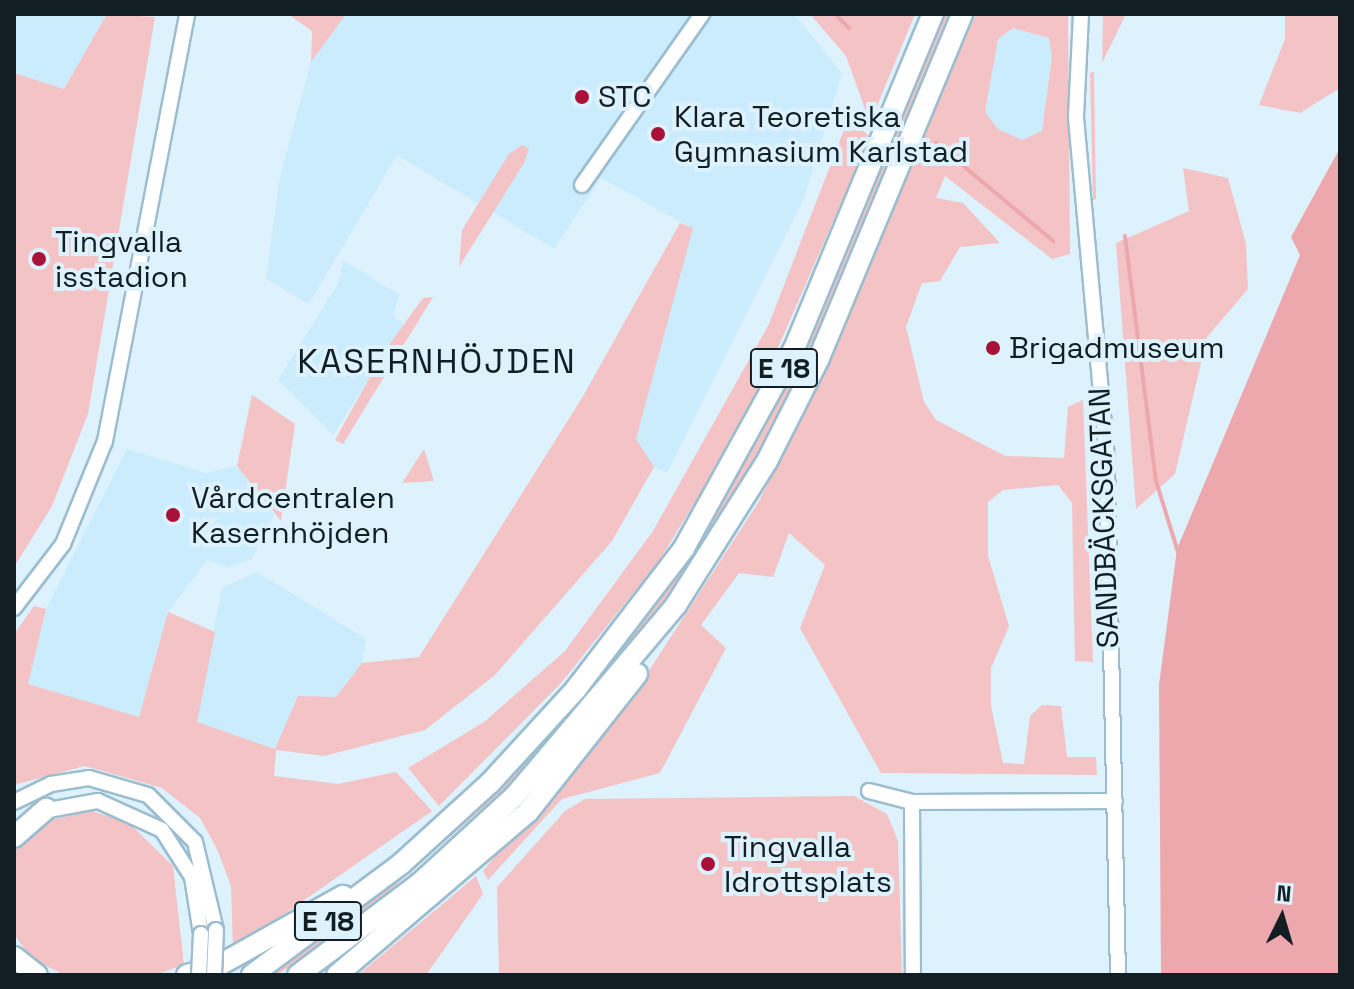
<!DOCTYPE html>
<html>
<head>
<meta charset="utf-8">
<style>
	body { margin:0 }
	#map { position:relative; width:1354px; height:989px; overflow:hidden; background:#ddf2fd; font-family:"Space Grotesk",sans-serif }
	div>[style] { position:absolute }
	.built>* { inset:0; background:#caecfd }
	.green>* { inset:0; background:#f4c3c5 }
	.water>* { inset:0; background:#eca8ac }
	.stream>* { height:4px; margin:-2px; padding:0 2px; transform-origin:2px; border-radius:2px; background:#eca8ac }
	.roads { filter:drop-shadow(2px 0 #9bbdce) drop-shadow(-2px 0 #9bbdce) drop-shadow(0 2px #9bbdce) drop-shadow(0 -2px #9bbdce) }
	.minor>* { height:14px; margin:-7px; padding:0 7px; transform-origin:7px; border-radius:7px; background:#fff }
	.highway>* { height:20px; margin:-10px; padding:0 10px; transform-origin:10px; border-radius:10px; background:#fff }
	.bridges { filter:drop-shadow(2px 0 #9bbdce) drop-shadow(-2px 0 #9bbdce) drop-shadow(0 2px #9bbdce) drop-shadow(0 -2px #9bbdce) }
	.minor-bridge>* { height:14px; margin:-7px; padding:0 7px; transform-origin:7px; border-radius:7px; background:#fff }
	.dots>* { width:22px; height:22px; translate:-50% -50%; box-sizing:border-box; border:4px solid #ddf2fd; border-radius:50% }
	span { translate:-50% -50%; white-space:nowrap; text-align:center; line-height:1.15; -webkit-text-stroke:8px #ddf2fd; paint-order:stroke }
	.shield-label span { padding:2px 6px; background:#ddf2fd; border:2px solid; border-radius:6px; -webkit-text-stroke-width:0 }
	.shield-label { font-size:28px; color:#111f25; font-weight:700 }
	.poi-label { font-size:30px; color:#111f25 }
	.left { translate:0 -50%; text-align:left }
	.street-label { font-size:30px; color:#111f25 }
	.quarter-label { font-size:34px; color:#111f25; letter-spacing:2px }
	.frame { position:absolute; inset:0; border:16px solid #111f25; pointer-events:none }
	.north { position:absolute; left:1242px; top:877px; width:80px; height:80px; -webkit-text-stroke:6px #ddf2fd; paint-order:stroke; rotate:5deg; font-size:22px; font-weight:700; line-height:32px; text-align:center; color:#111f25 }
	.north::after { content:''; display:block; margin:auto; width:28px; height:36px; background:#111f25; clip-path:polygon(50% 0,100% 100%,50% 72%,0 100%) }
</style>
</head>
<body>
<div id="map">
	<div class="built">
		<i style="clip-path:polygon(14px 14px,107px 14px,64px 89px,14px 73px)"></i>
		<i style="clip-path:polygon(346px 14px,794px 14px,842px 73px,804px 198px,667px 473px,654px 467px,636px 439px,692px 228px,601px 178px,554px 249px,397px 155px,309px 304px,266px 279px,280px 176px,311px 62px)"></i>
		<i style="clip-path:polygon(1012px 28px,1049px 38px,1052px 57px,1042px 131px,1022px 140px,997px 129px,985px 112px,998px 39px)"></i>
		<i style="clip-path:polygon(343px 260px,399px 295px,393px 316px,404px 324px,333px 435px,278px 380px,339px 282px)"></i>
		<i style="clip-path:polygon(127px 449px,206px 473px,237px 466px,274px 514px,252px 559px,228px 567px,207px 560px,168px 612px,139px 717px,27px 684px,46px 609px)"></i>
		<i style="clip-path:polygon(257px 572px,366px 639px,362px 663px,336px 697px,298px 696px,276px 749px,196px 723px,222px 588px)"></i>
	</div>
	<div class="green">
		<i style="clip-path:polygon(107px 14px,155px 17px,88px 414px,52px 506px,14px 567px,14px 73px,64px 89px)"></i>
		<i style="clip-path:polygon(288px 14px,346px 14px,311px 62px,312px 31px)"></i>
		<i style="clip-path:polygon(810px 14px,915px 14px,870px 123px,846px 56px)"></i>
		<i style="clip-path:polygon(944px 14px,955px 14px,804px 374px,700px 557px,609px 682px,548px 750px,347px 928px,277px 975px,263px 975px,417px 860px,537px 747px,603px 674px,693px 550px,806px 348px)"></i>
		<i style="clip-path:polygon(evenodd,976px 14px,1068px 14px,1070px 254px,1052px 259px,945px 176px,936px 198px,963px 203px,1000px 243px,960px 247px,940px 281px,922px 283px,906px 327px,924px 402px,936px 420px,1005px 456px,1064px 458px,1068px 407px,1083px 400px,1093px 662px,1075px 661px,1072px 503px,1058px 485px,1003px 490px,988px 502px,988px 556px,1009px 626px,991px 668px,991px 706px,1003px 763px,1024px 764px,1030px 716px,1042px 705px,1061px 706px,1067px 757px,1096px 757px,1097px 775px,881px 773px,800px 628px,825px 565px,789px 533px,773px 577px,739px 573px,701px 625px,726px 648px,660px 773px,562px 799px,488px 880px,483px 871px,650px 669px,758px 503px,815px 390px,976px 14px,1013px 28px,1049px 38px,1052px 57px,1042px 131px,1022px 140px,998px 129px,985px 112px,998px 39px,1013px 28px)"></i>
		<i style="clip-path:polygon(1103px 14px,1126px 14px,1102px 63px)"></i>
		<i style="clip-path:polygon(1285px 14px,1340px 14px,1340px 88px,1300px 113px,1259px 105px,1285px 39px)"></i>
		<i style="clip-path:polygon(1094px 72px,1096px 199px,1093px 200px,1090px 73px)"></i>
		<i style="clip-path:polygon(849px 117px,870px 137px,766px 375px,714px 471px,659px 561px,561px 683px,439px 806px,408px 768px,484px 722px,565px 651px,653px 531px,769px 324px)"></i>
		<i style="clip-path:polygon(522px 145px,529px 149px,524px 163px,459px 267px,462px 230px,509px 154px)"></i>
		<i style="clip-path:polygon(1183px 168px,1228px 178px,1246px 244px,1248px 289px,1207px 337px,1175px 474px,1136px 509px,1116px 243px,1189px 211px)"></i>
		<i style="clip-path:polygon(680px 223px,693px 228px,636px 439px,654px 467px,612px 541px,495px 675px,425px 730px,324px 756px,276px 750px,274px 776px,338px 784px,396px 772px,432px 811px,233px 950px,231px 886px,217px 849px,200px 818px,162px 788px,85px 766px,14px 785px,14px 634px,34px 606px,46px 609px,28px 684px,139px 717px,168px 612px,215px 632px,197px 722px,275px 749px,298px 696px,336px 697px,362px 663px,419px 657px,582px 398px)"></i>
		<i style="clip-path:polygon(433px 297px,343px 444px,335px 440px,384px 352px,423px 298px)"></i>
		<i style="clip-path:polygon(252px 395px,295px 424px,281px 521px,237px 466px)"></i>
		<i style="clip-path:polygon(424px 449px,434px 481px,402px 483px)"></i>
		<i style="clip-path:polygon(854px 796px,887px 814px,898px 841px,902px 975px,499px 975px,497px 887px,565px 811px,585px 799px)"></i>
		<i style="clip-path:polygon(92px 811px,129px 823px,173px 866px,184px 965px,154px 975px,64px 975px,31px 958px,14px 934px,14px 851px,45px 821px)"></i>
		<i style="clip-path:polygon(476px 876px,483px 894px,426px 975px,358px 975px)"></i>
	</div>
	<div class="water">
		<i style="clip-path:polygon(1340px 148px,1340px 975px,1161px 975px,1159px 685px,1177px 549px,1300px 255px,1291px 237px)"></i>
	</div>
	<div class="stream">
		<i style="left:835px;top:14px;width:20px;rotate:45deg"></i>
		<i style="left:936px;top:143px;width:153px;rotate:39.9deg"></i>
		<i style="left:1125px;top:236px;width:247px;rotate:82.8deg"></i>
		<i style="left:1156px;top:481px;width:74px;rotate:72.8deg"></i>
	</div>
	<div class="roads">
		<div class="minor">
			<i style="left:1081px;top:14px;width:104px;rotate:92.8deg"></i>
			<i style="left:1076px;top:118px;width:339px;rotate:84.8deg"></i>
			<i style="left:1107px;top:456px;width:519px;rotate:88.79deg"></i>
			<i style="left:582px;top:185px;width:209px;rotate:-54.9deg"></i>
			<i style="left:14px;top:608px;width:81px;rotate:-52.6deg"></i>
			<i style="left:63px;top:544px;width:111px;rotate:-67.8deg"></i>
			<i style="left:105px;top:441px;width:435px;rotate:-79.1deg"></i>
			<i style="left:869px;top:791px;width:44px;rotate:14.3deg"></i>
			<i style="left:912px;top:802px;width:203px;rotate:-0.3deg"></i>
			<i style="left:14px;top:802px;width:41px;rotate:-25.9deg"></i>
			<i style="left:51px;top:784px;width:38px;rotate:-9deg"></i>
			<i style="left:89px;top:778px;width:61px;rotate:16.1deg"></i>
			<i style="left:148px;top:795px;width:66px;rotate:45deg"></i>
			<i style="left:195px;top:842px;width:90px;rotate:76.6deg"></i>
			<i style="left:912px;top:802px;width:173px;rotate:89.7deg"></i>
			<i style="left:38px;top:812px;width:61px;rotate:-10.4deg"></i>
			<i style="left:98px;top:801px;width:70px;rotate:24.4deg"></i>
			<i style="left:162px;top:830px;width:56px;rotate:57.4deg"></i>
			<i style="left:192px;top:877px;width:58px;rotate:81deg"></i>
		</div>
		<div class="highway">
			<i style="left:14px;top:837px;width:43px;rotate:-41.2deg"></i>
			<i style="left:14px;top:957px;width:29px;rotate:38deg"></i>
			<i style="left:187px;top:975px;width:28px;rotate:-15deg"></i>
			<i style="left:214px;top:968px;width:148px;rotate:-29.2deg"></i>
			<i style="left:252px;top:975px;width:187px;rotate:-36.7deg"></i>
			<i style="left:402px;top:863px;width:119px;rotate:-42.3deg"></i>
			<i style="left:490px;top:783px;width:127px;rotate:-47.5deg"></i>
			<i style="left:576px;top:689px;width:178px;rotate:-52.5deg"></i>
			<i style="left:684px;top:548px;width:227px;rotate:-61.1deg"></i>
			<i style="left:794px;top:349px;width:363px;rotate:-67.5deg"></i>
			<i style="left:298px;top:975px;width:153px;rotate:-37deg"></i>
			<i style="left:420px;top:883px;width:127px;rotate:-42.5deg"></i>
			<i style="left:514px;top:797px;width:251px;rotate:-49.8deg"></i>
			<i style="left:676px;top:605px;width:170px;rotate:-57.7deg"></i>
			<i style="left:767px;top:461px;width:115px;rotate:-63.2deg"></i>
			<i style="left:819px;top:358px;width:373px;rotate:-67.4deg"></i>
			<i style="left:337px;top:975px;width:251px;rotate:-40.5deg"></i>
			<i style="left:528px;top:812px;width:176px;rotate:-51.7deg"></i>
		</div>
	</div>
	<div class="bridges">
		<div class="minor-bridge">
			<i style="left:199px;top:975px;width:41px;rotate:-87.2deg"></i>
			<i style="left:214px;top:975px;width:45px;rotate:-87.5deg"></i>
		</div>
	</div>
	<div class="dots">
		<i style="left:582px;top:97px;background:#a81138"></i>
		<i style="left:658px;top:134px;background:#a81138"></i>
		<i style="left:39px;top:259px;background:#a81138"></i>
		<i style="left:993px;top:348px;background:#a81138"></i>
		<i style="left:173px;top:515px;background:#a81138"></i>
		<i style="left:708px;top:864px;background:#a81138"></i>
	</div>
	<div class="shield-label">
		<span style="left:784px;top:368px">E 18</span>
		<span style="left:328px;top:921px">E 18</span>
	</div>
	<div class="poi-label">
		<span class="left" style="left:598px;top:97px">STC</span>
		<span class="left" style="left:674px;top:134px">Klara Teoretiska<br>Gymnasium Karlstad</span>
		<span class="left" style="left:55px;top:259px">Tingvalla<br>isstadion</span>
		<span class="left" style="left:1009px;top:348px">Brigadmuseum</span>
		<span class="left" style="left:191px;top:515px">Vårdcentralen<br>Kasernhöjden</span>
		<span class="left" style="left:724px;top:864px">Tingvalla<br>Idrottsplats</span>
	</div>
	<div class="street-label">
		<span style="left:1104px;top:518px;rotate:-92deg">SANDBÄCKSGATAN</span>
	</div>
	<div class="quarter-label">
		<span style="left:437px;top:362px">KASERNHÖJDEN</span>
	</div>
	<div class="frame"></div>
	<div class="north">N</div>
</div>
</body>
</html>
